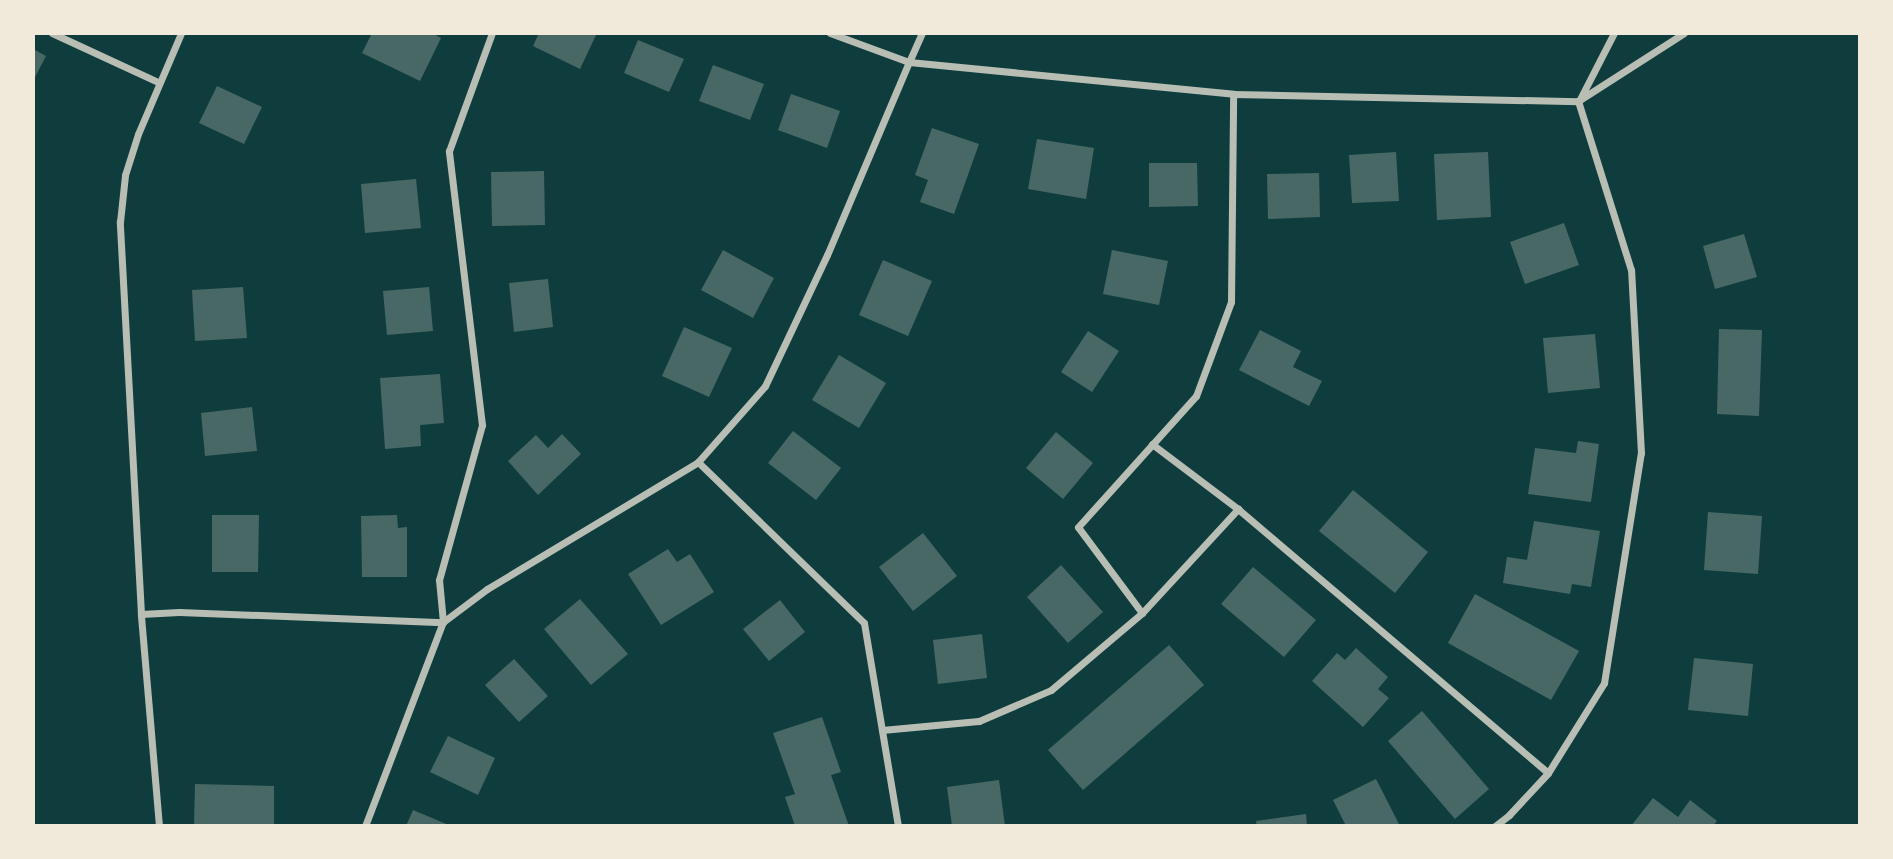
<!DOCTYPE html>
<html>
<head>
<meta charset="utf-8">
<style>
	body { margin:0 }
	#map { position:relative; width:1893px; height:859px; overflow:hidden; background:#0f3d3e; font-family:"Space Grotesk",sans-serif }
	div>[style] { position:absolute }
	.building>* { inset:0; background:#486865 }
	.minor>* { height:7px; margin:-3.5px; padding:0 3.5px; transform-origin:3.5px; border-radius:3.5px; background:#b8beb3 }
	span { translate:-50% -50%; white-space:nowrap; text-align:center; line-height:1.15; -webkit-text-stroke:5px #f1e9da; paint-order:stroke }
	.frame { position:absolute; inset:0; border:35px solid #f1e9da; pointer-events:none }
</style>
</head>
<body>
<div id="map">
	<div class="building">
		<i style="clip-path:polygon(372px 33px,432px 33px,441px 38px,420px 81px,362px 53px)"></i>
		<i style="clip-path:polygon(539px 33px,597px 33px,580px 69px,533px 46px)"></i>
		<i style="clip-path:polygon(638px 40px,684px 59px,669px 92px,624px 73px)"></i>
		<i style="clip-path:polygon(33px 49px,46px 56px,33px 81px)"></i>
		<i style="clip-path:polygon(713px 65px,764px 84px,750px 120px,699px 101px)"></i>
		<i style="clip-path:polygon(217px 86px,262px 107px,244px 144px,199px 123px)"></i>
		<i style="clip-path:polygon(791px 94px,840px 111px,827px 148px,778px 130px)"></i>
		<i style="clip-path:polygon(932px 128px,979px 144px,954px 214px,920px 202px,928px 180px,915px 175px)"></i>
		<i style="clip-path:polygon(1037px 139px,1094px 148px,1086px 199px,1028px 189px)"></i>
		<i style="clip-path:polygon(1396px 152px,1399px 201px,1352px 203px,1349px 155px)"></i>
		<i style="clip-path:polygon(1488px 152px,1491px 217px,1437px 220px,1434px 154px)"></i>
		<i style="clip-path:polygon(1149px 163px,1197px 163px,1198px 206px,1149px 207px)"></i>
		<i style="clip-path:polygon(544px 171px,545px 225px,492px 226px,491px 172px)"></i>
		<i style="clip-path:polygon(1319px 173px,1320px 217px,1268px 219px,1267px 174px)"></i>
		<i style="clip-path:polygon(416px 179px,421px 228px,365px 233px,361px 184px)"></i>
		<i style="clip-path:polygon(1564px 223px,1579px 265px,1525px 284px,1510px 242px)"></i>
		<i style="clip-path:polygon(1744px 234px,1757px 277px,1715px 289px,1703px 246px)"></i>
		<i style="clip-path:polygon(723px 250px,774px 278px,753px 318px,701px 290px)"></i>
		<i style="clip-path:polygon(1112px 250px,1168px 261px,1159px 305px,1103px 294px)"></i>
		<i style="clip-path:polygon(883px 260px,932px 281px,908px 336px,859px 315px)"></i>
		<i style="clip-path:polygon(548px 279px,553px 327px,514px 332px,509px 283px)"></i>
		<i style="clip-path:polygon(243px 287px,247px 338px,195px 341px,192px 290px)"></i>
		<i style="clip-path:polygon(429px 287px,433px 331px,387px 335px,383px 291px)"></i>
		<i style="clip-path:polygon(684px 327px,732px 348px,709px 397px,662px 376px)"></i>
		<i style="clip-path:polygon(1719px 329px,1762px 330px,1759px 416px,1717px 414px)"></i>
		<i style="clip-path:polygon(1260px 330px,1301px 351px,1293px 367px,1322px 381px,1309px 406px,1239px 370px)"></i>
		<i style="clip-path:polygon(1088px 331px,1119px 351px,1092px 392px,1061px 372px)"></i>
		<i style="clip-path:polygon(1595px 334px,1600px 388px,1548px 393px,1543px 338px)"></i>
		<i style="clip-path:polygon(839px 355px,886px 383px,859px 428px,812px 400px)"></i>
		<i style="clip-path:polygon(440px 374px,444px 423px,420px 425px,421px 446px,385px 449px,380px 378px)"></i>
		<i style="clip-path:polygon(252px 407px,257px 451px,205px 456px,201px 413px)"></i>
		<i style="clip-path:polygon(793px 431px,841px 468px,816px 500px,768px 463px)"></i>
		<i style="clip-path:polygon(1056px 432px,1093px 463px,1063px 499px,1026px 468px)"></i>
		<i style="clip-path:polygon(562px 434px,581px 454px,538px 495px,508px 461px,536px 435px,548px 448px)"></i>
		<i style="clip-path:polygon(1578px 441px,1599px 444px,1591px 502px,1528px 494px,1535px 448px,1576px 453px)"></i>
		<i style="clip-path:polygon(1353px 490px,1428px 552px,1395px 593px,1319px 531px)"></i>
		<i style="clip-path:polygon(1708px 512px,1762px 516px,1758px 574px,1704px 570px)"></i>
		<i style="clip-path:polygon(212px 515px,259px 515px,258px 572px,212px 572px)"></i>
		<i style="clip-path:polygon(397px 515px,398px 528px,407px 527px,407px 577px,362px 577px,361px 516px)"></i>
		<i style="clip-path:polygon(1534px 521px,1600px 531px,1591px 587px,1572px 584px,1570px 594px,1503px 583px,1507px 557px,1527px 560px)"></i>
		<i style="clip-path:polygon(923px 533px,957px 576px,913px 611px,879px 567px)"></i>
		<i style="clip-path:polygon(668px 549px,677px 562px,690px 554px,714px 592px,661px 625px,628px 574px)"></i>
		<i style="clip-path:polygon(1061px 565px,1103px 612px,1068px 643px,1027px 597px)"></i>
		<i style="clip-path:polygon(1253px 567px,1316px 620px,1284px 657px,1221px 604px)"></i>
		<i style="clip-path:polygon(1475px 594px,1579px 651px,1551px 700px,1448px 643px)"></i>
		<i style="clip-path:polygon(580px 599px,628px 654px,591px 685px,544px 629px)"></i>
		<i style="clip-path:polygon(780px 600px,805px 632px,769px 661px,743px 629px)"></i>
		<i style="clip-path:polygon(982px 634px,987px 678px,938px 684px,933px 640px)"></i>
		<i style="clip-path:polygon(1169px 645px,1204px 685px,1083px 790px,1048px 750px)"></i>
		<i style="clip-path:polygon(1356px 648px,1388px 677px,1378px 689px,1389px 698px,1363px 727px,1312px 681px,1337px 653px,1345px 660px)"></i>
		<i style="clip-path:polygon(1694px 658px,1753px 664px,1748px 716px,1688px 710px)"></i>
		<i style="clip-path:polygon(514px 659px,548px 696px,519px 722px,485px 685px)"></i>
		<i style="clip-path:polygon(1422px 711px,1489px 789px,1455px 819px,1388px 741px)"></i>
		<i style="clip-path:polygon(822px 717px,841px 772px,831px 775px,849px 826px,795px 826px,785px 797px,795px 794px,773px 733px)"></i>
		<i style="clip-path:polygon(448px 736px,495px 758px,478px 795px,430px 772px)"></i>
		<i style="clip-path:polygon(1376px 779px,1400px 826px,1346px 826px,1333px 800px)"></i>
		<i style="clip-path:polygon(999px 780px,1005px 826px,952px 826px,947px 787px)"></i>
		<i style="clip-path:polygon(195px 784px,274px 786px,274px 826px,194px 826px)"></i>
		<i style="clip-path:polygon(1653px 798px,1678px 817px,1690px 800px,1717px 821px,1713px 826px,1631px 826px)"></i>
		<i style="clip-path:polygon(413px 810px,451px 826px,406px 826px)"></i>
		<i style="clip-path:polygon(1306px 814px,1307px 826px,1257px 826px,1256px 821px)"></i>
	</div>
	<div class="minor">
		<i style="left:52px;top:33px;width:117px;rotate:24.8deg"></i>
		<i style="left:830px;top:33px;width:84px;rotate:20.2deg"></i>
		<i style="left:909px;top:62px;width:32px;rotate:-66deg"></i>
		<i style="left:1579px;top:101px;width:76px;rotate:-62.8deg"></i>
		<i style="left:1152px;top:444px;width:108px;rotate:37.1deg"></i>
		<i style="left:1238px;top:509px;width:407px;rotate:40.4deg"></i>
		<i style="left:698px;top:462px;width:231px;rotate:44.1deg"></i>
		<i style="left:864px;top:623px;width:206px;rotate:80.5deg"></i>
		<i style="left:1142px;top:613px;width:107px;rotate:-126.7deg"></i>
		<i style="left:1078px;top:527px;width:176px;rotate:-48deg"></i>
		<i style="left:1196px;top:396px;width:100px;rotate:-69.6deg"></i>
		<i style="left:1231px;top:302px;width:208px;rotate:-89.4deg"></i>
		<i style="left:141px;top:614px;width:38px;rotate:-3deg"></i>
		<i style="left:179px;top:612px;width:264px;rotate:2.2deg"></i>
		<i style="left:443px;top:622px;width:42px;rotate:-95.4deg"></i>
		<i style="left:439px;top:580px;width:161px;rotate:-74.5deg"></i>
		<i style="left:482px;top:425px;width:276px;rotate:-96.9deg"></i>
		<i style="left:449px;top:151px;width:126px;rotate:-70deg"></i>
		<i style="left:882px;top:730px;width:97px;rotate:-5.3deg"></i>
		<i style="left:979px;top:721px;width:78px;rotate:-23.3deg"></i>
		<i style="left:1051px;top:690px;width:119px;rotate:-40.2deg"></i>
		<i style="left:1142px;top:613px;width:142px;rotate:-47.3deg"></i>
		<i style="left:159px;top:826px;width:213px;rotate:-94.9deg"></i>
		<i style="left:141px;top:614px;width:393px;rotate:-93.1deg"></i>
		<i style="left:120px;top:222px;width:47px;rotate:-83.9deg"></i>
		<i style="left:125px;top:175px;width:43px;rotate:-72.4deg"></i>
		<i style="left:138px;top:134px;width:110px;rotate:-66.9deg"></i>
		<i style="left:365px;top:826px;width:218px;rotate:-69.1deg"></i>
		<i style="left:443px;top:622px;width:55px;rotate:-36.9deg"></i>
		<i style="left:487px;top:589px;width:246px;rotate:-31deg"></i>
		<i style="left:698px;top:462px;width:101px;rotate:-48.6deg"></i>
		<i style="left:765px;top:386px;width:145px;rotate:-64.7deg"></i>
		<i style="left:827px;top:255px;width:210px;rotate:-67deg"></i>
		<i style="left:909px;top:62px;width:326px;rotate:5.6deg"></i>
		<i style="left:1233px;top:94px;width:345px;rotate:1.2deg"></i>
		<i style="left:1578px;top:101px;width:126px;rotate:-32.7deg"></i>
		<i style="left:1495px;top:826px;width:18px;rotate:-38deg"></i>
		<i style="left:1509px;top:815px;width:57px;rotate:-47.1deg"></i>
		<i style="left:1548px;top:773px;width:106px;rotate:-58.1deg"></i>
		<i style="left:1604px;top:683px;width:233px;rotate:-80.9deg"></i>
		<i style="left:1641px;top:453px;width:183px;rotate:-93.1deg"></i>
		<i style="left:1631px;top:270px;width:177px;rotate:-107.4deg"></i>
	</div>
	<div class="frame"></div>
</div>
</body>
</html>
